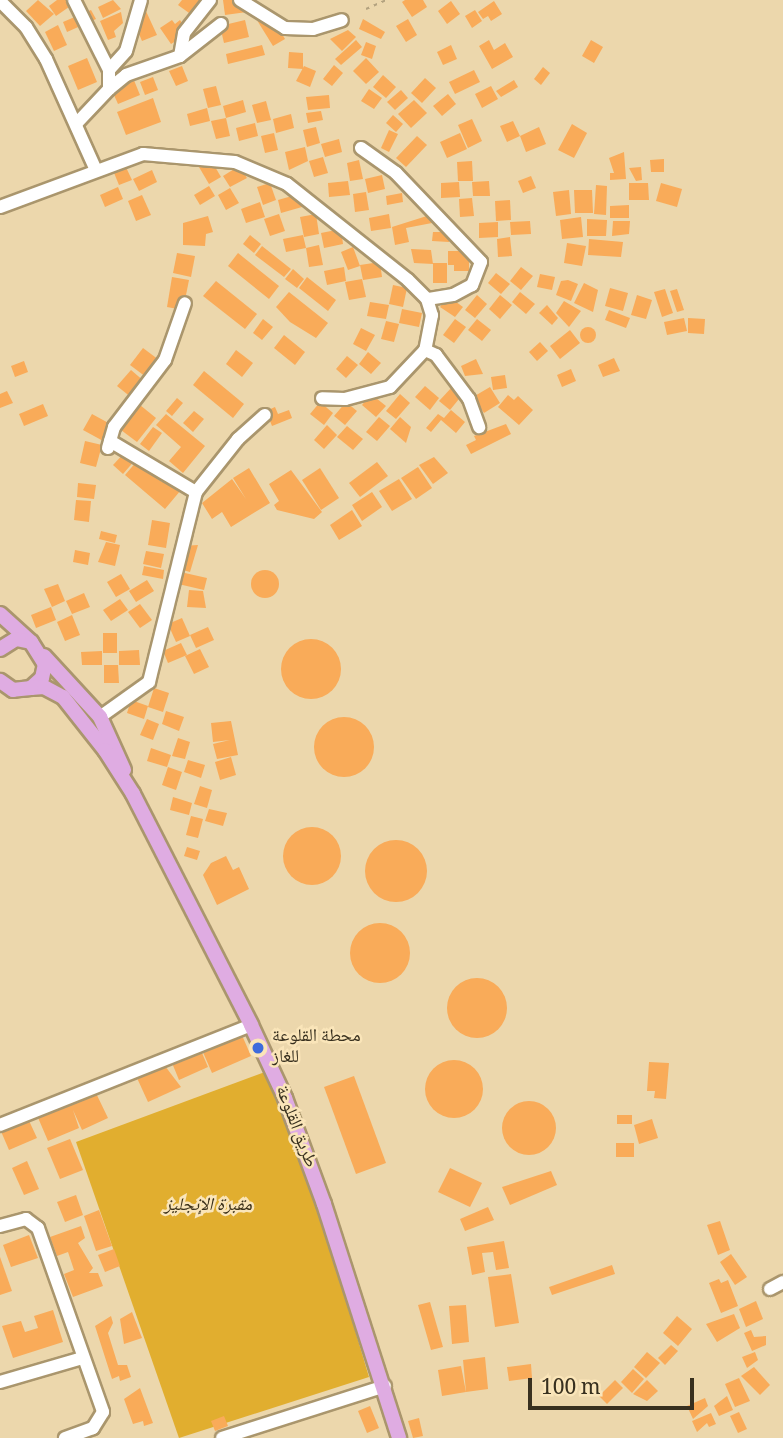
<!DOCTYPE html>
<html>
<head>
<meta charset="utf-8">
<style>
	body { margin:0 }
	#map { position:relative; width:783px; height:1438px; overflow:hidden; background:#ecd7ac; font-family:Georgia,"Noto Naskh Arabic",serif }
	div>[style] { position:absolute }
	.green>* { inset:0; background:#e1ae2f }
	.building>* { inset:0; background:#f9ab59 }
	.round { border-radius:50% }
	.path>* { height:2px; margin-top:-1px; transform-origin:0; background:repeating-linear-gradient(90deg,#b3a27f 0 3.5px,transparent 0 8.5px) }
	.roads { filter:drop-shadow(2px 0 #aa966d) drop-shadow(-2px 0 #aa966d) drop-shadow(0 2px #aa966d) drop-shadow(0 -2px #aa966d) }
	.minor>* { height:12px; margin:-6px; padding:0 6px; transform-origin:6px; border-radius:6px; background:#fff }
	.major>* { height:14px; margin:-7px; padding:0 7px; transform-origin:7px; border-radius:7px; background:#dface2 }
	.dots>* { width:19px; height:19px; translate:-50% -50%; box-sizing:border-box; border:4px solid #fae5b9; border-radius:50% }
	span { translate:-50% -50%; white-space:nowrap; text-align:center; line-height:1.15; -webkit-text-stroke:5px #fae5b9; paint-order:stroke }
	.poi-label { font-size:18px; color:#38301f }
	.left { translate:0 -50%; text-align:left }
	.street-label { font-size:18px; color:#38301f }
	.park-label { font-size:18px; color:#3b3019; font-style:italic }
	.scale { position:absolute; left:528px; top:1378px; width:166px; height:32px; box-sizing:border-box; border:4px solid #38301f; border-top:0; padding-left:9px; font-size:21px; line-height:24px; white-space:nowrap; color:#38301f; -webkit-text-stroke:5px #fae5b9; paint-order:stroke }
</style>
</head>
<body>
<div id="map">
	<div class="green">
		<i style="clip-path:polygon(265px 1072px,321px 1216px,369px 1377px,179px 1438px,76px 1142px)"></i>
	</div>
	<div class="building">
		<i style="clip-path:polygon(38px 0,54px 14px,40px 26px,26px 11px)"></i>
		<i style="clip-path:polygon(57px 0,79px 0,56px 16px,49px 6px)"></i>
		<i style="clip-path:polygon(113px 0,121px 9px,103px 18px,98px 7px)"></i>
		<i style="clip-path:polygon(182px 0,206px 0,196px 18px,178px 5px)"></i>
		<i style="clip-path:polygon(223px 0,245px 0,247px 12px,225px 15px)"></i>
		<i style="clip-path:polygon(405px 0,423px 0,427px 7px,412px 17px,402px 2px)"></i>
		<i style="clip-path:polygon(451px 1px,460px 14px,447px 24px,438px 11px)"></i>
		<i style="clip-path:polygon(494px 1px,502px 14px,491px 21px,488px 16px,483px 19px,478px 12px)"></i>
		<i style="clip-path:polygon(145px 9px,157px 35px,142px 41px,131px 15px)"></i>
		<i style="clip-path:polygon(91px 10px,96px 19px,67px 32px,63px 22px)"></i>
		<i style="clip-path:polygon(268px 10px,285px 39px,273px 46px,255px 17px)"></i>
		<i style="clip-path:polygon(475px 10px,482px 21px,472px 28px,465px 16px)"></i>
		<i style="clip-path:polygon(121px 12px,123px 23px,114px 31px,116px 37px,108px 40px,100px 21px)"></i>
		<i style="clip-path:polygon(363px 19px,385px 32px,381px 39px,359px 29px)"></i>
		<i style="clip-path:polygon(408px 19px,417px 35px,406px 42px,396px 26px)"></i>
		<i style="clip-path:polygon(172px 20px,175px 24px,180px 20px,189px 33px,171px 44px,160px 28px)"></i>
		<i style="clip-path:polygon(245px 20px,249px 37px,224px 43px,220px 26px)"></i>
		<i style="clip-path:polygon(58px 25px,67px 45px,54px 51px,45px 32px)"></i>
		<i style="clip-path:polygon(348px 30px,356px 37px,342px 51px,330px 39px)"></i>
		<i style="clip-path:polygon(356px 40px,362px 47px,341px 65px,335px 59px)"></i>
		<i style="clip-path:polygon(489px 40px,494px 50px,505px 43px,513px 57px,492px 69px,479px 46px)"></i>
		<i style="clip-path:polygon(591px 40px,603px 47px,594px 63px,582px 56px)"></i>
		<i style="clip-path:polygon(366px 42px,376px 46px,372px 59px,361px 55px)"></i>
		<i style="clip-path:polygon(262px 45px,265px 55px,228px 64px,226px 54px)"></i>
		<i style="clip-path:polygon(451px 45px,457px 59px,443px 65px,437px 52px)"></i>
		<i style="clip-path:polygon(289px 52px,303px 53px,303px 69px,288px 68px)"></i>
		<i style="clip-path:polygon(87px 58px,97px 82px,78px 90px,68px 66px)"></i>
		<i style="clip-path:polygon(366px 58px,379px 72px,366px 84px,353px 71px)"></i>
		<i style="clip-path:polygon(334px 65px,343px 73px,332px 86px,323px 79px)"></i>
		<i style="clip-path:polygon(182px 66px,188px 81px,176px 86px,169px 71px)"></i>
		<i style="clip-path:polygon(304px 66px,316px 71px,310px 87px,296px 81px)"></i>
		<i style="clip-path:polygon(543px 67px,550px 73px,541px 85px,534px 79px)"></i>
		<i style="clip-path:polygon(129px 68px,140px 95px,118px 104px,106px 77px)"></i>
		<i style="clip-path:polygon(474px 70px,480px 82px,455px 94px,449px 82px)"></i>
		<i style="clip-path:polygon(383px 75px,396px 87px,386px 98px,373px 87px)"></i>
		<i style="clip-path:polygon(153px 77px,158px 90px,145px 95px,140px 82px)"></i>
		<i style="clip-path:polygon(425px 78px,436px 88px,422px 103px,411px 93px)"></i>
		<i style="clip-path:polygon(514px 80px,518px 87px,501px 97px,496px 91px)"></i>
		<i style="clip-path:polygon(216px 86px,221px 105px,208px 108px,203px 89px)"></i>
		<i style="clip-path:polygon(491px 86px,498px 99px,482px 108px,475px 94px)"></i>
		<i style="clip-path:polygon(369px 89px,382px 98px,374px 109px,361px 101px)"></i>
		<i style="clip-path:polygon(401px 90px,408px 98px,395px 110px,387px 102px)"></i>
		<i style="clip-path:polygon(448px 94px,456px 104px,442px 116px,433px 106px)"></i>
		<i style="clip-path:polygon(329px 95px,330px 108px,308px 110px,306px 97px)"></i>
		<i style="clip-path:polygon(153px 98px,161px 122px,126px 135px,117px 112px)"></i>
		<i style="clip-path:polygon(243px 100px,246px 112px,226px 118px,223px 106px)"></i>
		<i style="clip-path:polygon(414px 100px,427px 113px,411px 128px,398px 114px)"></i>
		<i style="clip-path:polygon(266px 101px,271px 120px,257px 123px,252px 105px)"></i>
		<i style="clip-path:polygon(207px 108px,210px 121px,190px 126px,187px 114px)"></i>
		<i style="clip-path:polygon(321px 111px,323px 120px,308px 123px,306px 113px)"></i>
		<i style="clip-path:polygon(291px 114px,294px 128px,276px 133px,273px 119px)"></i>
		<i style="clip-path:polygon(393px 115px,403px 124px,396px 132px,386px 123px)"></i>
		<i style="clip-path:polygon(226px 118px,230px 136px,216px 139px,211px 121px)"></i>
		<i style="clip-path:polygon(472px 119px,482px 141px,468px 148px,458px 125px)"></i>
		<i style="clip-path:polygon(513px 121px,520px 136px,539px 127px,546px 144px,526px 152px,520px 136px,507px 142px,500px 126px)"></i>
		<i style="clip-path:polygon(255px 123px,258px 136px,239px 141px,236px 128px)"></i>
		<i style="clip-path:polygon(572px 124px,587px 133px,574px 158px,558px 150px)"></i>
		<i style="clip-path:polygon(316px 127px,320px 143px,307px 147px,303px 130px)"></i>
		<i style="clip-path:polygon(389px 130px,398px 134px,389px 152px,381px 148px)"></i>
		<i style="clip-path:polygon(274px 133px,278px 150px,265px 153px,261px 136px)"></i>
		<i style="clip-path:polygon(460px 133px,467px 149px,447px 158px,440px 142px)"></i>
		<i style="clip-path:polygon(417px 136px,427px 145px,406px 167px,396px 158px)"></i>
		<i style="clip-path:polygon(339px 139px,342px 152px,325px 157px,321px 144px)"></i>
		<i style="clip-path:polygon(305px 147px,308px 161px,289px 170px,285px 152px)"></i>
		<i style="clip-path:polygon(624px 152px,626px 179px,610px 180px,610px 173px,614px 173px,609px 158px)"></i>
		<i style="clip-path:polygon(323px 157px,328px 173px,314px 177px,309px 161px)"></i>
		<i style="clip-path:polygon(664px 159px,664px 172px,651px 172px,650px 160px)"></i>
		<i style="clip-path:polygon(211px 160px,221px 177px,209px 184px,199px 167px)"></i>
		<i style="clip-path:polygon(359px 160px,363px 179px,350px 181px,347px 163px)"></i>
		<i style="clip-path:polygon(472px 161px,473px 181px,458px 181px,457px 162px)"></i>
		<i style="clip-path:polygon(124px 163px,132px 180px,119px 185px,112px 168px)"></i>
		<i style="clip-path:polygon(239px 166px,247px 178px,230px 187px,223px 176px)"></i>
		<i style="clip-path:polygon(641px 167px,642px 180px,636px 181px,629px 168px)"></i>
		<i style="clip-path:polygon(152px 170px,157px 182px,139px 191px,133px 179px)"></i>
		<i style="clip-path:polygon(382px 175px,385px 189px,368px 193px,365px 179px)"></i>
		<i style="clip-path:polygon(531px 176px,536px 188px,523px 193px,518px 181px)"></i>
		<i style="clip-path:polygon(348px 181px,350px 195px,329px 197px,328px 183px)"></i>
		<i style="clip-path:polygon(489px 181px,490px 196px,473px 196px,472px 182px)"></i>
		<i style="clip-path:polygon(459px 182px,460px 197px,441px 198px,441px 183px)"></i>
		<i style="clip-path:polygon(270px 183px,276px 200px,263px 205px,257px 187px)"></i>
		<i style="clip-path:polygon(629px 183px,648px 183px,649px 200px,629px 200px)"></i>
		<i style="clip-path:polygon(661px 183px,682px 189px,677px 207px,656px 201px)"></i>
		<i style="clip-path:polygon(596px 185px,607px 186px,606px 215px,594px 214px)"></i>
		<i style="clip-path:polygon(209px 186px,215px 196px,200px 205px,194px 195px)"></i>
		<i style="clip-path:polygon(118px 187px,123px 199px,105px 207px,100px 195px)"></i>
		<i style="clip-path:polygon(230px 188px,239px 203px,226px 210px,218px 195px)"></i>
		<i style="clip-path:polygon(569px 190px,571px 214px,556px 216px,553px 192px)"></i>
		<i style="clip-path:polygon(574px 190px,592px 190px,593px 213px,575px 213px)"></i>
		<i style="clip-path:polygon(366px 192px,369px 210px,355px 212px,353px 194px)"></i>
		<i style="clip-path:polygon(402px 193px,403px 202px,387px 205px,386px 196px)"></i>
		<i style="clip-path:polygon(299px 194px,302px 207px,281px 213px,278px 200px)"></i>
		<i style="clip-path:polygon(142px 195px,151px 215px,136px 221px,128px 201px)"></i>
		<i style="clip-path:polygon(472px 198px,474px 216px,460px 217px,459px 199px)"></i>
		<i style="clip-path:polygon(510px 200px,511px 220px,496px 221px,495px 201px)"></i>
		<i style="clip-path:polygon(260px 202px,265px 217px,246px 223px,241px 209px)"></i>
		<i style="clip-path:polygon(629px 205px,629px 218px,610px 218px,610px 206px)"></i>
		<i style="clip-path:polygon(279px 214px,285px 231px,270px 236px,264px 219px)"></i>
		<i style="clip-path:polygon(316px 214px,319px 234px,304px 237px,300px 217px)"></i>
		<i style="clip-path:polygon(389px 214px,391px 228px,371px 231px,369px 218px)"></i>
		<i style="clip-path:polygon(430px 215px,432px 223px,406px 228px,409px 242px,395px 245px,392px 227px)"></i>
		<i style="clip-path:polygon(208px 216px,213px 232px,206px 234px,205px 246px,183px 245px,183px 223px)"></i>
		<i style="clip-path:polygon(581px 217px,583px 237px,562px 239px,560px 220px)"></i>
		<i style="clip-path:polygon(587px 219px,607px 220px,606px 236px,587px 236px)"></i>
		<i style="clip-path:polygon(530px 221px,531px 234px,511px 235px,510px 222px)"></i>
		<i style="clip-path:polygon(613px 221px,630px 221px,629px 234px,612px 236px)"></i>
		<i style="clip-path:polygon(498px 222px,498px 237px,479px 238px,479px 223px)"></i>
		<i style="clip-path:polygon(341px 229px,343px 244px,324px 248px,321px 233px)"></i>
		<i style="clip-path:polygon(433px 232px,449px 232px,449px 242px,432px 241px)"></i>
		<i style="clip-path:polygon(250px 235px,261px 244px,254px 253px,243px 244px)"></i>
		<i style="clip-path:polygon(303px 235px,306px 248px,286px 252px,283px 239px)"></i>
		<i style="clip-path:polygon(510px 237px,512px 256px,498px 257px,497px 239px)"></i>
		<i style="clip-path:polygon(589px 239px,623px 242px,621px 257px,588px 255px)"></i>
		<i style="clip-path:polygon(567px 243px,586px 246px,582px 266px,564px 263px)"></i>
		<i style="clip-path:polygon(319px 245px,323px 265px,309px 267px,306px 248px)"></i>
		<i style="clip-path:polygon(262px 246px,291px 269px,284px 277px,255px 255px)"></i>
		<i style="clip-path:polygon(353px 247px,360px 266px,348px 270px,341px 252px)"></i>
		<i style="clip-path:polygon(411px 249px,431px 250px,433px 264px,414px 263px)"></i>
		<i style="clip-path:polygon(448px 251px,469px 251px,469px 271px,454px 271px,454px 265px,448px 265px)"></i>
		<i style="clip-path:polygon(177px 253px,195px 256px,191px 277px,173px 273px)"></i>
		<i style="clip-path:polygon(238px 253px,279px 286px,269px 299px,228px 266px)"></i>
		<i style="clip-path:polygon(380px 262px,382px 277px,363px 280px,360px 265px)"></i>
		<i style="clip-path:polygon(433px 263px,447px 263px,447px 283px,433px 283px)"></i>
		<i style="clip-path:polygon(344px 267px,346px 281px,327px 285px,324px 271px)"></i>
		<i style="clip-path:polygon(521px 267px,533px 276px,521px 290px,510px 281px)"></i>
		<i style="clip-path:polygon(293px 269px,304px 279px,297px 288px,285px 279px)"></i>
		<i style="clip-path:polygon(496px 273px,510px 284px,501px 294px,488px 283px)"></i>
		<i style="clip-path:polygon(540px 274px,555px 277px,552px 290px,537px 287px)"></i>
		<i style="clip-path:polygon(172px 277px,189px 280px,183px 310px,167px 307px)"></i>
		<i style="clip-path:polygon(307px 277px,336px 300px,328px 311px,299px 288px)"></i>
		<i style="clip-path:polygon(362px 279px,366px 297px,349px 300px,345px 282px)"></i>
		<i style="clip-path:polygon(568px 280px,578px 284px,571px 301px,556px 295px,561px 281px)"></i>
		<i style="clip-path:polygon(216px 281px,257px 314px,245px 329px,203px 296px)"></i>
		<i style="clip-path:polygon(584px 283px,598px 290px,593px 312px,574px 303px)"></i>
		<i style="clip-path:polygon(393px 285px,407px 288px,403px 307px,389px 304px)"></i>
		<i style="clip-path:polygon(610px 288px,628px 293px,623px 311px,605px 306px)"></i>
		<i style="clip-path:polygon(665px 289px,673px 313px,662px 317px,654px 292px)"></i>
		<i style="clip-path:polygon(677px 289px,684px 310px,677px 312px,670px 291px)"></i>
		<i style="clip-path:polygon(289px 292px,328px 323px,316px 338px,290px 322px,276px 307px)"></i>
		<i style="clip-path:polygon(520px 292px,535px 304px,526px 314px,512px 302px)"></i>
		<i style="clip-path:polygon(477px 295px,487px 304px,475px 318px,465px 310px)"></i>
		<i style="clip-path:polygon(500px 295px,512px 305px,500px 319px,489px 309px)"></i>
		<i style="clip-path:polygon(637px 295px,652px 300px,646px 319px,631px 315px)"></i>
		<i style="clip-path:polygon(448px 296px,463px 307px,455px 317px,440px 307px)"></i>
		<i style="clip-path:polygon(564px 301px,581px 311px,569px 327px,556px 313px)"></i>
		<i style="clip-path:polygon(370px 302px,389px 305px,386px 319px,367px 316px)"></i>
		<i style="clip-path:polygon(547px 305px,558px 318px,552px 325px,539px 313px)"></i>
		<i style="clip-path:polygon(402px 309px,422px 313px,419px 327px,399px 323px)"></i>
		<i style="clip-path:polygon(609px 310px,630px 318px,626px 328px,605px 320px)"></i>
		<i style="clip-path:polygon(684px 318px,687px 331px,667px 335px,664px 322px)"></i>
		<i style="clip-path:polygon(688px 318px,705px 319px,704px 334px,688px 333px)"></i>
		<i style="clip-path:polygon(263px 319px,273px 327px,262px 340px,253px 333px)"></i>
		<i style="clip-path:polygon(455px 319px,466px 327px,454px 343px,443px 335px)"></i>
		<i style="clip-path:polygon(477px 319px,491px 330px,482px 341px,468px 330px)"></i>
		<i style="clip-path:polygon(386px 321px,399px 324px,394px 342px,381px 339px)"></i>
		<i class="round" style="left:580px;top:327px;width:16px;height:16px"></i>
		<i style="clip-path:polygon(361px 328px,375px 335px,366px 351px,353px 344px)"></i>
		<i style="clip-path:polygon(570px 330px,580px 343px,560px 359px,550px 346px)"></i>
		<i style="clip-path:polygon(284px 335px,305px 352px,295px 365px,274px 348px)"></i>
		<i style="clip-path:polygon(540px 342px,548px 351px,537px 361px,529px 352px)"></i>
		<i style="clip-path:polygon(143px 348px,163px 363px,150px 380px,130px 365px)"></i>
		<i style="clip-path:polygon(236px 350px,253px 363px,242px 377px,226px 364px)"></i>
		<i style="clip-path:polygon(368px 352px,381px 363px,371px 374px,359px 364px)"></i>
		<i style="clip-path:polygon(347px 356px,358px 365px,346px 378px,336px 369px)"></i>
		<i style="clip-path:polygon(614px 358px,620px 371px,603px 377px,598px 365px)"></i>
		<i style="clip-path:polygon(476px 359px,483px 374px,465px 376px,461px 366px)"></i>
		<i style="clip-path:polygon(24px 361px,28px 372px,15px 377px,11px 366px)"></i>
		<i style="clip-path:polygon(571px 369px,576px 381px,562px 387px,557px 375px)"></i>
		<i style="clip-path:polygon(131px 370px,145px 382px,132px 398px,117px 386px)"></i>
		<i style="clip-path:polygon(204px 371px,244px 404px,233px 418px,193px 385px)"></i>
		<i style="clip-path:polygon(505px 375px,507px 388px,493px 390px,491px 377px)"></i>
		<i style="clip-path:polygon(425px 386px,439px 398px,430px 410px,415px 397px)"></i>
		<i style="clip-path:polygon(453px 386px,463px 394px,450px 410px,439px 401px)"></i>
		<i style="clip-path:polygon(490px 387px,500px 403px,484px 413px,473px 397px)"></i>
		<i style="clip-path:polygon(7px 391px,13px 403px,0 408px,0 394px)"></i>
		<i style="clip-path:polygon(371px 394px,386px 406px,376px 417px,362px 405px)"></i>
		<i style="clip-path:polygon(400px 394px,410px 403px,396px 419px,386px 411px)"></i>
		<i style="clip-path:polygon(508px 395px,514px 400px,518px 396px,533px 410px,519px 425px,498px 407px)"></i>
		<i style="clip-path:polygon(177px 398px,183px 403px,172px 416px,166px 411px)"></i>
		<i style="clip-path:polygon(320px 402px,333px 413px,324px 425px,310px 414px)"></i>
		<i style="clip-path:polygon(346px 402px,357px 411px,345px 425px,334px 416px)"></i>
		<i style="clip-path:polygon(43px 404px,48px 416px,24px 426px,19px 414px)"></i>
		<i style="clip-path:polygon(140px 405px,156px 418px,137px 442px,121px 430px)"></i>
		<i style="clip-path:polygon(275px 407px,278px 414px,289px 410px,292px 418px,272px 426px,266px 411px)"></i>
		<i style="clip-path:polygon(451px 410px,465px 422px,456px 433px,441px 420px,431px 432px,426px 428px,438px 414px,444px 418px)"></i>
		<i style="clip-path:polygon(194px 411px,204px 419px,193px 432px,183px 423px)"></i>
		<i style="clip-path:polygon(92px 414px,114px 426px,105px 442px,83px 430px)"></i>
		<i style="clip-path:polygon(166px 414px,205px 446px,183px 473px,169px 461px,181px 447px,156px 425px)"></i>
		<i style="clip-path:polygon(379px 417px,390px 426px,377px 441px,366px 432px)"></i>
		<i style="clip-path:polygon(400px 417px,411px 427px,406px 443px,390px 429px)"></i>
		<i style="clip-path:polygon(506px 424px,511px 434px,471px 454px,466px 445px,476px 440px,474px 436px)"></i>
		<i style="clip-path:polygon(327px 425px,337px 435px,324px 449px,314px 440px)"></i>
		<i style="clip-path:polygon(347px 426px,363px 439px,353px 450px,337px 437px)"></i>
		<i style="clip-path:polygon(153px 427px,162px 433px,149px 451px,140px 444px)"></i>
		<i style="clip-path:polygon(85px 441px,102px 445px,96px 467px,80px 463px)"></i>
		<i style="clip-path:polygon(126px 451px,136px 459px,123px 474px,113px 465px)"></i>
		<i style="clip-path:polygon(434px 457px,448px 473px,433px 484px,419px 465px)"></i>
		<i style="clip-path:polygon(137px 461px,162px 482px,171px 472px,186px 484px,165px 509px,125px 475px)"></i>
		<i style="clip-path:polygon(377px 462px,388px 476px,360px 497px,349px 483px)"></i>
		<i style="clip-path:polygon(418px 467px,432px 488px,416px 499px,401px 478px)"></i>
		<i style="clip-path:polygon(249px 468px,270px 503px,231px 527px,222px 512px,212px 519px,202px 503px,232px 479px,246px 499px,233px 478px)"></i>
		<i style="clip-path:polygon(320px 468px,339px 498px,321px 510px,302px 480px)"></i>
		<i style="clip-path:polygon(291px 470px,322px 512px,314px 519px,277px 510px,274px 505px,279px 501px,269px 484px)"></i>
		<i style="clip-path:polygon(399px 479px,412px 499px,392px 511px,379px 491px)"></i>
		<i style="clip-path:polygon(78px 483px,96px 485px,94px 499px,77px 497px)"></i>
		<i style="clip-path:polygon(372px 492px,382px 507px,362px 521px,352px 505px)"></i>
		<i style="clip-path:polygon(76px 500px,91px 501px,89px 522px,74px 520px)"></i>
		<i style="clip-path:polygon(352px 510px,362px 526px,339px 540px,330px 525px)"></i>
		<i style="clip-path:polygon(152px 520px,170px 523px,166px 548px,148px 545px)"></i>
		<i style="clip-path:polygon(101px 531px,117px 535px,115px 543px,99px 539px)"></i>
		<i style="clip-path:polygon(106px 542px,120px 545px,115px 566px,98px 562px)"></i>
		<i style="clip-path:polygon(198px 545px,190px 572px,176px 568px,182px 546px)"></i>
		<i style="clip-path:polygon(75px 550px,90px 553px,88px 565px,73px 562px)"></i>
		<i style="clip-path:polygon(146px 551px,164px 554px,161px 568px,143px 564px)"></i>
		<i style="clip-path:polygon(144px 566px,164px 570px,163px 579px,142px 575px)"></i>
		<i class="round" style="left:251px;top:570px;width:28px;height:28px"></i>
		<i style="clip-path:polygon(176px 571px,207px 578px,204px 590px,174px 583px)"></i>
		<i style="clip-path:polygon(121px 574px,130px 589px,116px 597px,107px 582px)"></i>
		<i style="clip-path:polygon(147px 580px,154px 591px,136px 602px,129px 591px)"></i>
		<i style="clip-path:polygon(58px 584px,65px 601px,52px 607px,44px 589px)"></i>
		<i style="clip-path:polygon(189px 590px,203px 591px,206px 608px,187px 607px)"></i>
		<i style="clip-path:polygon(84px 593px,90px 607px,72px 614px,66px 601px)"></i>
		<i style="clip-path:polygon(120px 599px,128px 610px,111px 621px,103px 610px)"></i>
		<i style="clip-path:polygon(140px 604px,152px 620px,140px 628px,128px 612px)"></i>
		<i style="clip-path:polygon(51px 607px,56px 620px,36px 628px,31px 615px)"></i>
		<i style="clip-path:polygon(72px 615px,80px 635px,65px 641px,57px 622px)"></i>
		<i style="clip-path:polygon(182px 618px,190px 636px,176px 642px,168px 624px)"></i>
		<i style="clip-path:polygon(208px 627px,214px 640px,196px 648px,190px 635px)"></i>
		<i style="clip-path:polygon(103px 633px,117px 633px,117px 653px,103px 653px)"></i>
		<i class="round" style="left:281px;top:639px;width:60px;height:60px"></i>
		<i style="clip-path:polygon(181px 643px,187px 655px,168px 663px,163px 651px)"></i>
		<i style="clip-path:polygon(200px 649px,209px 667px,194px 674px,185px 656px)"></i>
		<i style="clip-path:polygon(139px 650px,140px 665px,119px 665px,119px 651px)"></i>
		<i style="clip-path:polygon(102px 651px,102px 665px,82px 665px,81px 652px)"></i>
		<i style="clip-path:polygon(104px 665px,118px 665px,119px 683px,104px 683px)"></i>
		<i style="clip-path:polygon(154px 688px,169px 693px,163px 712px,148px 707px)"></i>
		<i style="clip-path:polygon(131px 700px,148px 706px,144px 719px,127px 713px)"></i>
		<i style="clip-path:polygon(166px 711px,184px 717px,179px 731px,162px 724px)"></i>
		<i class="round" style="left:314px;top:717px;width:60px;height:60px"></i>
		<i style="clip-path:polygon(147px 719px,159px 724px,153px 740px,140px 735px)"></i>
		<i style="clip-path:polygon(231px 721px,238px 755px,217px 759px,213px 744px,230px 740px,213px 742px,211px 723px)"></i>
		<i style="clip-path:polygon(178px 738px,190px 742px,185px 759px,172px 756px)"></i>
		<i style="clip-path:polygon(151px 748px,171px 755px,167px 767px,147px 761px)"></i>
		<i style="clip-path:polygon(231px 757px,236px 775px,220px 780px,215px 762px)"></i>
		<i style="clip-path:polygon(188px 760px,205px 765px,201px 778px,184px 772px)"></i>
		<i style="clip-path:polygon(168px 767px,182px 772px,176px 790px,162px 785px)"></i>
		<i style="clip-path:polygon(200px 786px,212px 790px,207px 808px,194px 804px)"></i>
		<i style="clip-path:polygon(173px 797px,192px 803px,189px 815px,170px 810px)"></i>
		<i style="clip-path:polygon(209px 809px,227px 813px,223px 826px,205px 821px)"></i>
		<i style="clip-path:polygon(191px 816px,203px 819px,198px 838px,186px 835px)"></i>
		<i class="round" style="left:283px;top:827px;width:58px;height:58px"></i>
		<i class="round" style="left:365px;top:840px;width:62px;height:62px"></i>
		<i style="clip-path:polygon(187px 847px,200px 851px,197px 860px,184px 856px)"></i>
		<i style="clip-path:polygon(226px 856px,233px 870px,239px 867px,249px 889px,217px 905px,203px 875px,211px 863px)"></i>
		<i class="round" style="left:350px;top:923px;width:60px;height:60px"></i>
		<i class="round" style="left:447px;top:978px;width:60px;height:60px"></i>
		<i style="clip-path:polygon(238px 1026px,251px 1056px,212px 1073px,199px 1043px)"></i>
		<i style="clip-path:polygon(199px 1046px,208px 1067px,179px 1080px,170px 1058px)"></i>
		<i class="round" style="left:425px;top:1060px;width:58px;height:58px"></i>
		<i style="clip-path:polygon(649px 1062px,669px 1063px,666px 1099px,654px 1098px,655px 1091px,647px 1091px)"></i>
		<i style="clip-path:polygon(165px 1066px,181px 1087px,148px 1102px,137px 1078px)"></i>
		<i style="clip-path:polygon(354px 1076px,386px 1163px,356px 1174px,324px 1087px)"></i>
		<i style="clip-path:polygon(93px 1087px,108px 1118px,82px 1130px,73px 1110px,79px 1128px,48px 1141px,36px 1113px)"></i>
		<i class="round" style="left:502px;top:1101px;width:54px;height:54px"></i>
		<i style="clip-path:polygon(25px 1112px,37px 1138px,9px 1150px,0 1129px)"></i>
		<i style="clip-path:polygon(617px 1115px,632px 1115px,632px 1124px,617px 1124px)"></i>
		<i style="clip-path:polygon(652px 1119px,658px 1138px,639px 1144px,634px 1125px)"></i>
		<i style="clip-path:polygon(70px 1139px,83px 1170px,60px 1179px,47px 1148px)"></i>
		<i style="clip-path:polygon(616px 1143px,634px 1143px,634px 1157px,616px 1157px)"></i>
		<i style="clip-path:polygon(27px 1161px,39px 1189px,24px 1195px,12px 1168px)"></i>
		<i style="clip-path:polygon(450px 1168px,482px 1183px,470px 1207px,438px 1192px)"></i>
		<i style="clip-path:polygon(551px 1171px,557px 1185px,510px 1205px,502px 1187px)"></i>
		<i style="clip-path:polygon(76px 1195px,83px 1215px,65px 1222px,57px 1202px)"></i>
		<i style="clip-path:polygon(488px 1207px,494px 1220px,465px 1231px,460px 1219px)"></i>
		<i style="clip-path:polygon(99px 1210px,112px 1246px,96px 1251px,84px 1216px)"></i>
		<i style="clip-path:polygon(720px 1221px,730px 1250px,718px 1255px,707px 1225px)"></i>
		<i style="clip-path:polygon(81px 1226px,85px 1238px,78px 1243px,93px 1268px,89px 1273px,98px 1273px,103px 1286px,73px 1297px,64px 1274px,74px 1270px,68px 1252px,57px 1256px,50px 1237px)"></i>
		<i style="clip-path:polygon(29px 1235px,38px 1258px,11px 1267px,3px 1245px)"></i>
		<i style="clip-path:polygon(504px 1241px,509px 1268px,496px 1270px,493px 1252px,482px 1253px,485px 1272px,472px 1275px,467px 1247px)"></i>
		<i style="clip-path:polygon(114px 1249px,120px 1266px,105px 1272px,98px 1255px)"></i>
		<i style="clip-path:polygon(731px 1254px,747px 1277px,735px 1285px,720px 1262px)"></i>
		<i style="clip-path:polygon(0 1257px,12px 1291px,0 1295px)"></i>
		<i style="clip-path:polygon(612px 1265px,615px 1274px,552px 1295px,549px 1287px)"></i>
		<i style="clip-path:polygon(511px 1274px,519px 1323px,495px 1327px,488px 1277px)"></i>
		<i style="clip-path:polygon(719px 1279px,721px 1283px,728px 1280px,738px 1306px,721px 1313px,709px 1283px)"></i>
		<i style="clip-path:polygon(756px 1301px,763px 1319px,746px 1327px,739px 1309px)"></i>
		<i style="clip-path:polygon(430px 1302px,443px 1347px,431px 1350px,418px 1305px)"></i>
		<i style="clip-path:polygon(466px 1305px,469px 1342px,452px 1344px,449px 1306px)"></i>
		<i style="clip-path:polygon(53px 1310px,63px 1342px,13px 1358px,2px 1326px,21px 1321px,25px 1332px,38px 1328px,34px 1316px)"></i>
		<i style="clip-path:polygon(132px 1312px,142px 1338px,124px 1344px,120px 1319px)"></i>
		<i style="clip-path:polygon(734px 1314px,740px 1328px,717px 1342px,706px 1324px)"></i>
		<i style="clip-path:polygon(111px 1316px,113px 1323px,108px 1333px,118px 1365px,127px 1365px,131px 1377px,120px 1381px,119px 1376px,112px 1379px,95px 1326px)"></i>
		<i style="clip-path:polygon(677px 1316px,692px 1329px,678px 1346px,663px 1333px)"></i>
		<i style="clip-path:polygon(751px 1330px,754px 1337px,766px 1336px,766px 1345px,752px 1351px,744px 1333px)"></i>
		<i style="clip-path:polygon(671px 1345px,678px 1351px,665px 1365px,658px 1358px)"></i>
		<i style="clip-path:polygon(647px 1352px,660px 1363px,646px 1378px,634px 1367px)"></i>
		<i style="clip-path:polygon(755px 1352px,758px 1360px,747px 1368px,742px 1357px)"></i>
		<i style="clip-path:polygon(485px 1357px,488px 1389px,466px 1392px,463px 1360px)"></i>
		<i style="clip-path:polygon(531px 1364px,532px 1378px,509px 1381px,507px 1367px)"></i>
		<i style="clip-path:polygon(461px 1366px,466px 1392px,442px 1396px,438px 1370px)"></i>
		<i style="clip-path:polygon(754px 1367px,770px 1385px,760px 1395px,741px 1376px)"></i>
		<i style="clip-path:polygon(633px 1369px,644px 1379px,632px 1393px,621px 1382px)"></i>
		<i style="clip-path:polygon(739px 1378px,750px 1401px,735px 1407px,725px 1384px)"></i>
		<i style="clip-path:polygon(615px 1380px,623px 1388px,607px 1404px,599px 1396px)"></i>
		<i style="clip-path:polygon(647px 1380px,658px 1391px,647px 1401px,633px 1394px)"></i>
		<i style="clip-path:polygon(140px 1388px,153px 1423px,144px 1426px,143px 1421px,133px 1424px,124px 1399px)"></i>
		<i style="clip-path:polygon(727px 1396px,733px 1410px,719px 1416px,714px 1406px)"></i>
		<i style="clip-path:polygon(705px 1398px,708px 1406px,693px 1419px,687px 1406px)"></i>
		<i style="clip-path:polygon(370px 1406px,379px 1428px,367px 1433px,358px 1411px)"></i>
		<i style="clip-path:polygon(739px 1412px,747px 1429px,738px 1433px,730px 1416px)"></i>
		<i style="clip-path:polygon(711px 1413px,716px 1424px,709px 1427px,707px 1423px,697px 1432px,692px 1421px)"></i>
		<i style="clip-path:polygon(224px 1416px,228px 1426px,215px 1431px,211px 1421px)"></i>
		<i style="clip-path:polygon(419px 1418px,423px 1436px,413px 1438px,408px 1421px)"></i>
	</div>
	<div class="path">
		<i style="left:366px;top:9px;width:22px;rotate:-24deg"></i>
	</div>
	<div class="roads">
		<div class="minor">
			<i style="left:74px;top:0;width:78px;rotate:63.4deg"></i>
			<i style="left:240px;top:0;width:53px;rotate:31.9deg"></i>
			<i style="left:285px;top:28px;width:28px;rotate:2deg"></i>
			<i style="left:313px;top:29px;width:30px;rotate:-17deg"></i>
			<i style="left:0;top:1px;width:37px;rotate:45deg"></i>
			<i style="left:26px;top:27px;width:38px;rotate:58deg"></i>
			<i style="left:46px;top:59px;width:122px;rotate:65.8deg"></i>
			<i style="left:180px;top:56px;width:23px;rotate:-80deg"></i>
			<i style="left:184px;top:33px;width:42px;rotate:-51.8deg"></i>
			<i style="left:109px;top:89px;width:22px;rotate:-39deg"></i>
			<i style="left:126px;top:75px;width:57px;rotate:-19.4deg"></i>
			<i style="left:180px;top:56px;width:52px;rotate:-38deg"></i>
			<i style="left:76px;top:124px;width:48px;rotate:-46.7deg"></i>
			<i style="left:109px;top:89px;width:19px;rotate:-90deg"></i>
			<i style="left:109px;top:70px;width:25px;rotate:-48deg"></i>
			<i style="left:126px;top:51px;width:53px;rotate:-73.6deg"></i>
			<i style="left:361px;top:148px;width:43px;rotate:35.5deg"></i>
			<i style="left:396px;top:173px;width:123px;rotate:46.3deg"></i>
			<i style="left:481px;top:262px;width:25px;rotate:111deg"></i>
			<i style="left:472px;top:285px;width:21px;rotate:152deg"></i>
			<i style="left:453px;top:295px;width:26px;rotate:171deg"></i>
			<i style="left:0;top:207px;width:153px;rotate:-20.3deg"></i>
			<i style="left:143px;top:154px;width:92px;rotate:5deg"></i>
			<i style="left:235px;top:162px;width:56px;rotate:22.9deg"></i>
			<i style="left:287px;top:184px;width:154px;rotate:38.4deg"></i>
			<i style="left:408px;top:280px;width:27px;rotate:45deg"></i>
			<i style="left:427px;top:299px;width:17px;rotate:73deg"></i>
			<i style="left:432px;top:315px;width:36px;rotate:101deg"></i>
			<i style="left:425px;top:350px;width:51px;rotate:133.4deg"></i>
			<i style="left:390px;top:387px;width:47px;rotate:165.1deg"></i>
			<i style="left:345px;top:399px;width:23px;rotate:-178deg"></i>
			<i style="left:425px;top:350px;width:12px;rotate:24deg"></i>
			<i style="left:436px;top:355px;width:55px;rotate:53.1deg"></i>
			<i style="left:469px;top:399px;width:30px;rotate:70deg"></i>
			<i style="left:110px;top:441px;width:100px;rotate:30.7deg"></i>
			<i style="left:108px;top:448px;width:22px;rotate:-74deg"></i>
			<i style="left:114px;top:427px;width:84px;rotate:-52.7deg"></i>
			<i style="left:165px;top:360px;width:60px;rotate:-70.7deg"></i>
			<i style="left:100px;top:717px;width:60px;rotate:-35.5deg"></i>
			<i style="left:149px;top:682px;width:196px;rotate:-76.1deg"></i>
			<i style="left:196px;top:492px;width:68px;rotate:-51.6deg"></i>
			<i style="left:238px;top:439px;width:36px;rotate:-42deg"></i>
			<i style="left:0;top:1125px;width:270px;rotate:-21.7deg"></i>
			<i style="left:0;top:1226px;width:27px;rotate:-15deg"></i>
			<i style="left:26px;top:1219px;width:15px;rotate:37deg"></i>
			<i style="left:38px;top:1228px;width:195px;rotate:70.5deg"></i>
			<i style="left:103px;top:1412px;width:19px;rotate:122deg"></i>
			<i style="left:93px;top:1428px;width:30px;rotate:160deg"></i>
			<i style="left:770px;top:1289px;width:15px;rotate:-28deg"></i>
			<i style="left:0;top:1382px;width:85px;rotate:-16.3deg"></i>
			<i style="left:222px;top:1438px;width:171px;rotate:-17.7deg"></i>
		</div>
		<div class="major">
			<i style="left:0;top:614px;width:42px;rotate:42.1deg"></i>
			<i style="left:0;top:649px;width:19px;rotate:-32deg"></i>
			<i style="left:16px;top:639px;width:15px;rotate:11deg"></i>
			<i style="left:31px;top:642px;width:26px;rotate:58deg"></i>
			<i style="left:45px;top:664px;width:14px;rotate:102deg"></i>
			<i style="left:42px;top:678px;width:15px;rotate:138deg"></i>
			<i style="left:31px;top:688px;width:18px;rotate:174deg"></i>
			<i style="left:13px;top:690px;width:16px;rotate:-145deg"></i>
			<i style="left:44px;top:656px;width:83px;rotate:47.4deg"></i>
			<i style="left:100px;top:717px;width:58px;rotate:65.6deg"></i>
			<i style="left:31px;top:688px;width:13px;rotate:-4deg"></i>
			<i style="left:44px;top:687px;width:21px;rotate:28deg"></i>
			<i style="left:63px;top:697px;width:68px;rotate:51.6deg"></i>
			<i style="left:105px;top:750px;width:52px;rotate:57.5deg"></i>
			<i style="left:133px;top:794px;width:259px;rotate:62.9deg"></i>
			<i style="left:251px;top:1025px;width:81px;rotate:65deg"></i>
			<i style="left:285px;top:1098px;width:113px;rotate:69.8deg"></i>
			<i style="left:324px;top:1204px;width:246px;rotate:72.2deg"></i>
		</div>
	</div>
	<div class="dots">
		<i style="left:258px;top:1048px;background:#3e6bdc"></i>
	</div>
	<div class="poi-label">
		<span class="left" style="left:272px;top:1048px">محطة القلوعة<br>للغاز</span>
	</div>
	<div class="street-label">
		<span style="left:295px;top:1127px;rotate:69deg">طريق القلوعة</span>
	</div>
	<div class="park-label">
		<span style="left:208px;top:1206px">مقبرة الإنجليز</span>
	</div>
	<div class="scale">100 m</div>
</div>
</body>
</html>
